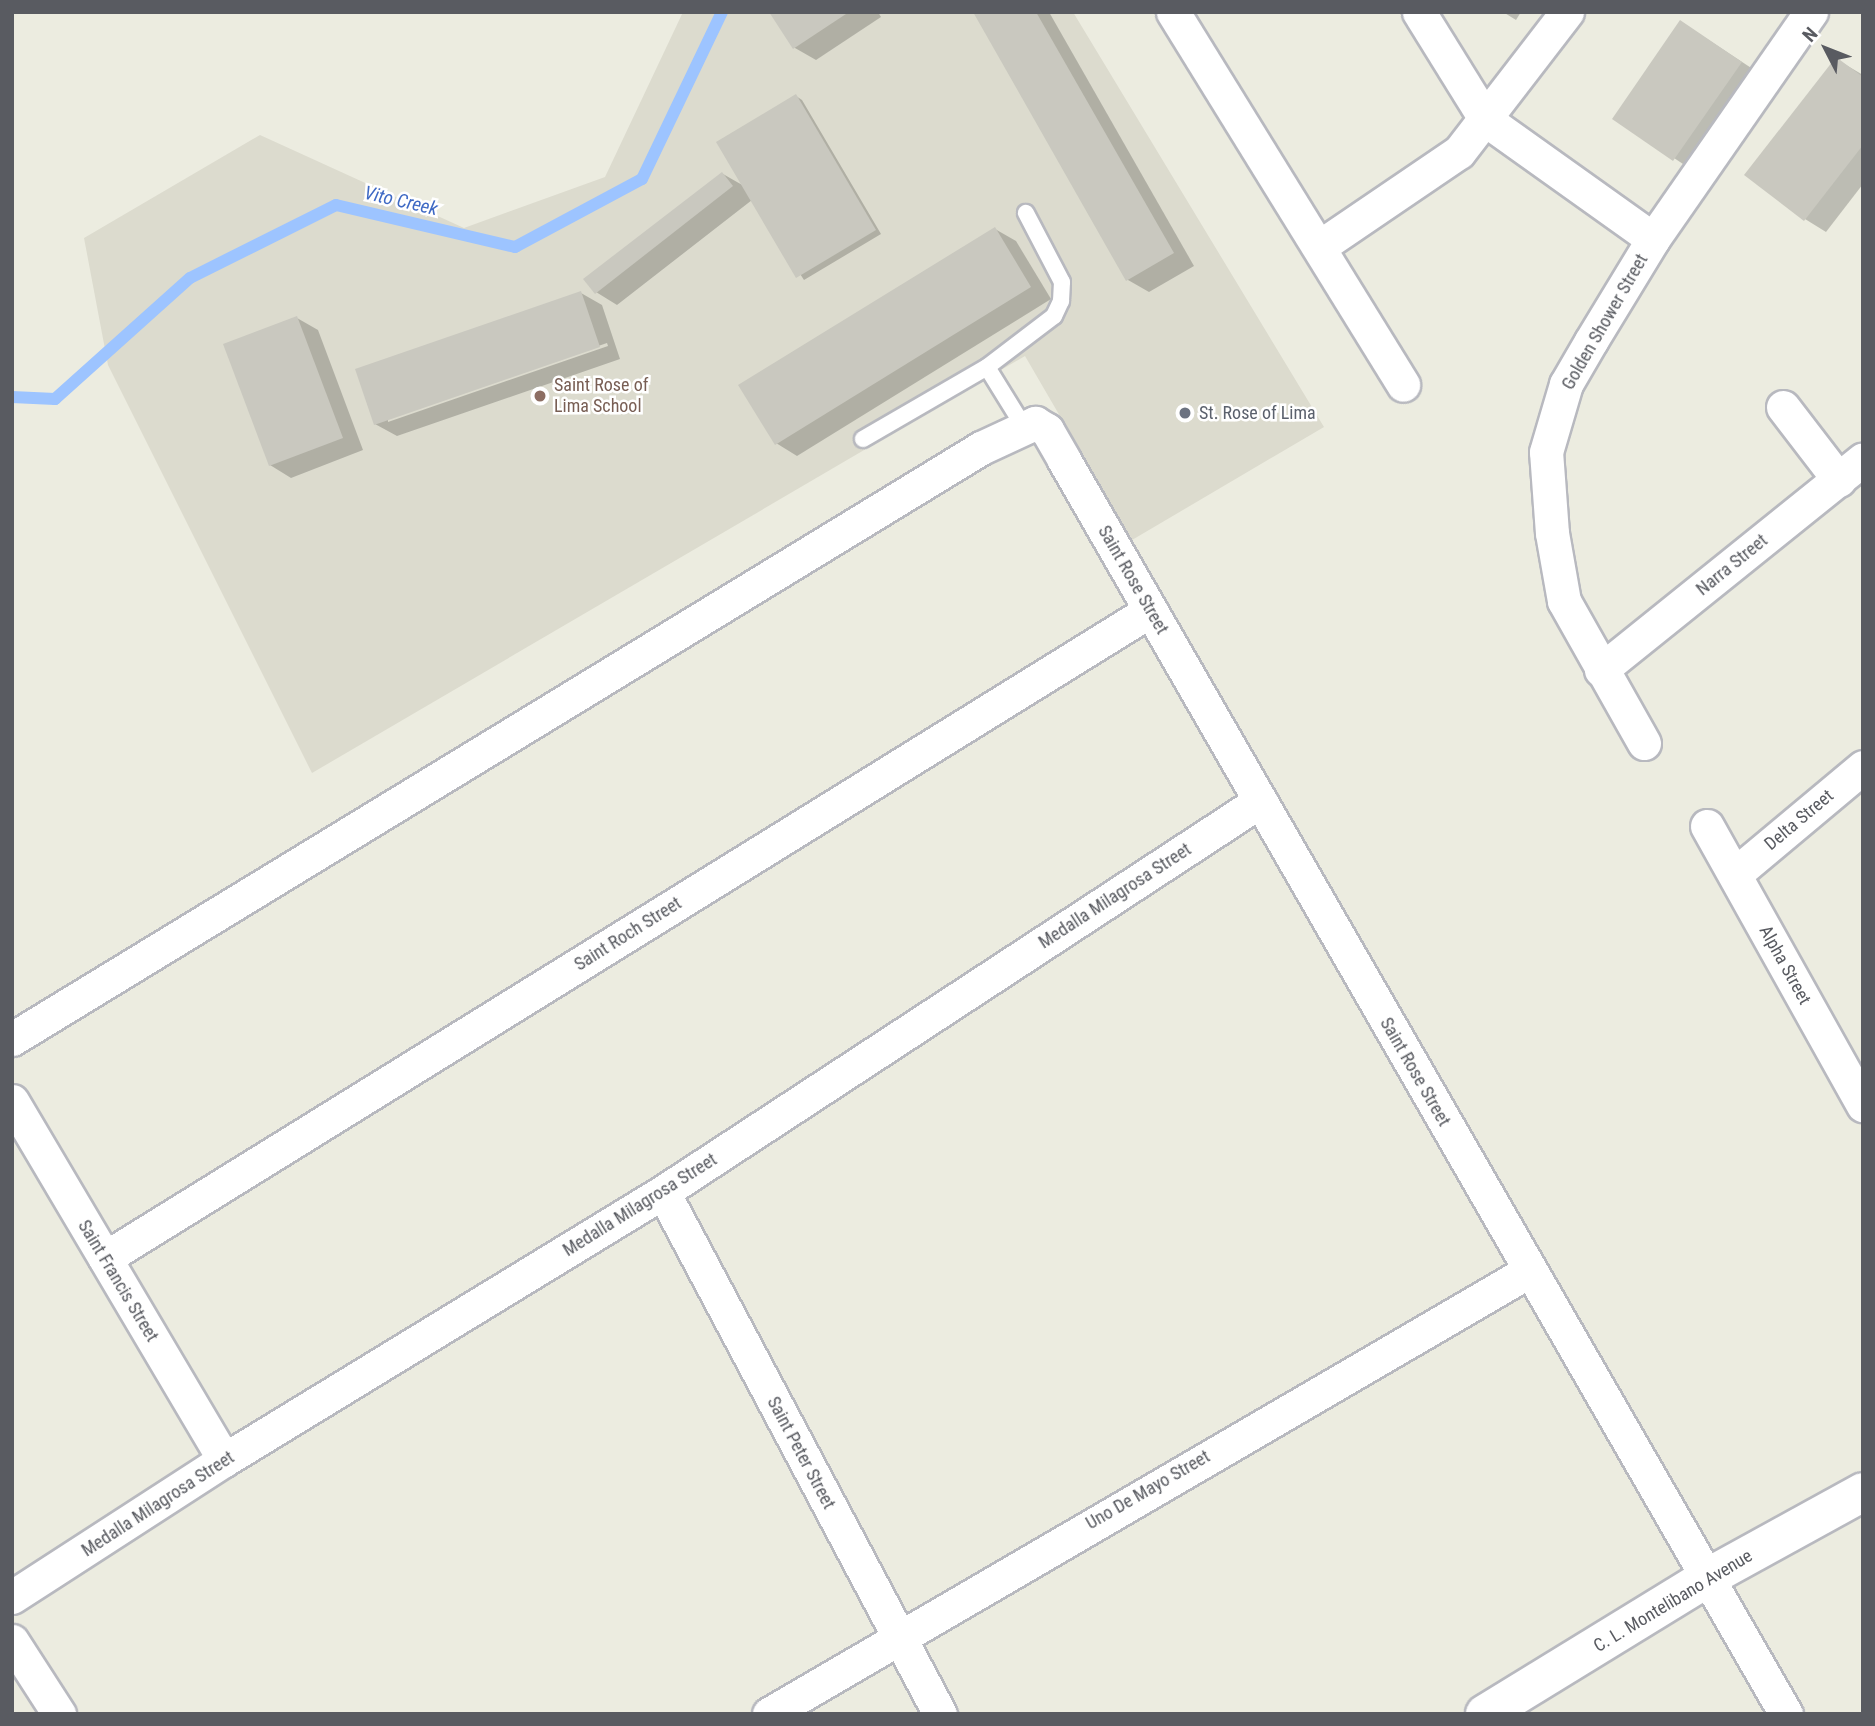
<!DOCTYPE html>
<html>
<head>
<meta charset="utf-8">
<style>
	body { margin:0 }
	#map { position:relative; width:1875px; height:1726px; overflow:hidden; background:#ecece0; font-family:"Roboto Condensed",sans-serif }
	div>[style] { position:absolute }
	.education>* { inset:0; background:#dcdbce }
	.shadow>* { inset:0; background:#0003 }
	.stream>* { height:12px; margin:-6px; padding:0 6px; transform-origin:6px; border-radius:6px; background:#9dc4ff }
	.building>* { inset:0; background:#c9c8bf }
	.roads { filter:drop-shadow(2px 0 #b8b9bf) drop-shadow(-2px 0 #b8b9bf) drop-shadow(0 2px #b8b9bf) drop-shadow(0 -2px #b8b9bf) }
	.lane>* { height:16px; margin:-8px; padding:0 8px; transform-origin:8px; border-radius:8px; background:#fff }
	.street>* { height:33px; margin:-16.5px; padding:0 16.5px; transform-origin:16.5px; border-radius:16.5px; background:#fff }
	.secondary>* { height:38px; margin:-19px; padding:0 19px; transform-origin:19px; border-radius:19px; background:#fff }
	.dots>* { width:19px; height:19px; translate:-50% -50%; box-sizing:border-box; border:4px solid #fff; border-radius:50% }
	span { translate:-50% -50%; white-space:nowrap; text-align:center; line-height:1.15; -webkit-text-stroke:5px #fff; paint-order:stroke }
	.street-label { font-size:18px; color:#595b61 }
	.education-label { font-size:18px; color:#785e54 }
	.left { translate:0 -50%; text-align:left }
	.worship-label { font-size:18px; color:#5b616d }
	.water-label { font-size:19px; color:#3e69c4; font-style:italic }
	.frame { position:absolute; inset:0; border:14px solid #595b61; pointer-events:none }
	.north { position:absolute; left:1791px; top:14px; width:70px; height:70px; -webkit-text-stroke:5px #fff; paint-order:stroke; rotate:312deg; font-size:19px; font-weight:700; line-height:28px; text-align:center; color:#595b61 }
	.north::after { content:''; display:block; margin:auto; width:24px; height:32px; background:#595b61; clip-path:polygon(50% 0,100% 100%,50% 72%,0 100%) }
</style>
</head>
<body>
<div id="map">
	<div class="education">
		<i style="clip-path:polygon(683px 12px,1073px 12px,1324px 427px,1132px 540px,1025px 356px,312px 773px,108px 365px,84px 238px,260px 135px,464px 228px,605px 177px)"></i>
	</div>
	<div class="shadow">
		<i style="clip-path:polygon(771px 12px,878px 12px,881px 17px,816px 60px,795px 48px)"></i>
		<i style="clip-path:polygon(975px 12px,1049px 12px,1194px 266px,1149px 292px,1128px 280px)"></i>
		<i style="clip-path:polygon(1503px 12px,1521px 12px,1516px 20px)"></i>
		<i style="clip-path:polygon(1681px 22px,1762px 75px,1695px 172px,1614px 118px)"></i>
		<i style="clip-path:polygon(1836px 59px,1863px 75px,1863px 184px,1826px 232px,1805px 219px)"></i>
		<i style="clip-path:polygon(796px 96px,802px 100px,881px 234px,804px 280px,752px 200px,617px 305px,596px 292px,723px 174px,744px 186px)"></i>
		<i style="clip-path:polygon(995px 229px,1016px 241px,1051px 299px,797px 456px,776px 443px)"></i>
		<i style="clip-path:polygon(evenodd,581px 293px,602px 305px,620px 359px,397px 436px,375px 424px,581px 293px,607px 343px,608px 346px,388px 422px,388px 418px,607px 343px)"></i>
		<i style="clip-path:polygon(297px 318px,318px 330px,363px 450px,291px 478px,270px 465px)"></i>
	</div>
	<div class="stream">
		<i style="left:12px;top:397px;width:43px;rotate:2.7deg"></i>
		<i style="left:55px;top:399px;width:181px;rotate:-41.9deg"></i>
		<i style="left:190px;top:278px;width:163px;rotate:-26.6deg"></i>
		<i style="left:336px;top:205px;width:184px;rotate:13.2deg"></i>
		<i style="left:515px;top:247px;width:144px;rotate:-28.2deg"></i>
		<i style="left:642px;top:179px;width:185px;rotate:-64.4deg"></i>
	</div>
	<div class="building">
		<i style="clip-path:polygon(769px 12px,849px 12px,793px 49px)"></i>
		<i style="clip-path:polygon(973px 12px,1036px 12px,1174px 253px,1126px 281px)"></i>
		<i style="clip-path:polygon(1680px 20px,1742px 62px,1673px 161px,1612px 119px)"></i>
		<i style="clip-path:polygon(1836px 57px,1863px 77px,1863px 145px,1804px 221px,1744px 175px)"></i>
		<i style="clip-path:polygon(796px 94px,876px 230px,796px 278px,716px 142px)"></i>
		<i style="clip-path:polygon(722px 172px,733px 186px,595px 294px,583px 279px)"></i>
		<i style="clip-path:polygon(995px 227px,1031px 287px,775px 445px,738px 385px)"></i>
		<i style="clip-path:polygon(581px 291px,600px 347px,374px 425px,355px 369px)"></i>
		<i style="clip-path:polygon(297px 316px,343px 438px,269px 466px,223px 344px)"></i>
	</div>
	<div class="roads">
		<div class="lane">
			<i style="left:1024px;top:427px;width:70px;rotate:-121.7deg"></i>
			<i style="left:987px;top:367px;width:84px;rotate:-37.3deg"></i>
			<i style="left:1054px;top:316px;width:17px;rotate:-65deg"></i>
			<i style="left:1061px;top:301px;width:19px;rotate:-87deg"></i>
			<i style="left:1062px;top:282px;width:78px;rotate:-117.6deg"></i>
			<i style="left:863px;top:439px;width:143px;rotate:-30.1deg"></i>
		</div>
		<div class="street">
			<i style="left:1173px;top:12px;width:438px;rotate:58.3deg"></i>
			<i style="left:1419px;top:12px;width:127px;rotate:58.2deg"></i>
			<i style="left:1486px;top:120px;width:205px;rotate:35.5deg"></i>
			<i style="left:1319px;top:247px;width:169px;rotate:-34.2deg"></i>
			<i style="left:1459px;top:152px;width:177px;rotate:-52.4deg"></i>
			<i style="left:1783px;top:407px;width:92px;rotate:52.5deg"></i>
			<i style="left:1601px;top:670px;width:336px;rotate:-38.8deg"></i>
			<i style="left:1644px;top:743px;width:163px;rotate:-119.4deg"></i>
			<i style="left:1564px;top:601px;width:69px;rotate:-100deg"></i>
			<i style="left:1552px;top:533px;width:81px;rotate:-94.2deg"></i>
			<i style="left:1546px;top:452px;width:71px;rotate:-73.6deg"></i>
			<i style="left:1566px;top:384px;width:50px;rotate:-59.8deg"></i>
			<i style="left:1591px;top:341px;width:119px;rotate:-58.7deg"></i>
			<i style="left:1653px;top:239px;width:277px;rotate:-55.2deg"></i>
			<i style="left:1707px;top:826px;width:320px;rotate:60.8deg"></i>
			<i style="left:1735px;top:874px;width:167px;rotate:-39.9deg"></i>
			<i style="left:12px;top:1039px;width:1135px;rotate:-31.38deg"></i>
			<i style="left:981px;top:448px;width:60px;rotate:-24.8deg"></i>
			<i style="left:1035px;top:423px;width:14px;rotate:30deg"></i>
			<i style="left:1047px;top:430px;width:34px;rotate:60deg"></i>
			<i style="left:1064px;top:460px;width:1447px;rotate:60.07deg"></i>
			<i style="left:12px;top:1101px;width:417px;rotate:59.4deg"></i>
			<i style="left:663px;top:1192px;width:591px;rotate:62.05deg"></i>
			<i style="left:105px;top:1258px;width:1230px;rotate:-31.78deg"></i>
			<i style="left:12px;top:1597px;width:252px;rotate:-32.9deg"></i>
			<i style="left:224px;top:1460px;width:514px;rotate:-31.4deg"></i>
			<i style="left:663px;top:1192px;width:714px;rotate:-33.22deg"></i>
			<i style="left:12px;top:1641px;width:87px;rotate:57.2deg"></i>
			<i style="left:769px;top:1714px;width:880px;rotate:-30.24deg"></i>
		</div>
		<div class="secondary">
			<i style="left:1485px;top:1714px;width:258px;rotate:-31.5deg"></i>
			<i style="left:1705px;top:1579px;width:180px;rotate:-28.8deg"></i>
		</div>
	</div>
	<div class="dots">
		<i style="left:540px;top:396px;background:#8d6e63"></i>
		<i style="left:1185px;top:413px;background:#6b7280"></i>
	</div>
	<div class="street-label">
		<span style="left:1605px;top:322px;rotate:-60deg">Golden Shower Street</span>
		<span style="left:1732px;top:565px;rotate:-39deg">Narra Street</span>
		<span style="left:1133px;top:580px;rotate:60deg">Saint Rose Street</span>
		<span style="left:1799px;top:820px;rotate:-40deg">Delta Street</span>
		<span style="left:1115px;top:896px;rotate:-33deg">Medalla Milagrosa Street</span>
		<span style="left:628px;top:934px;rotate:-32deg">Saint Roch Street</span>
		<span style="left:1785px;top:965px;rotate:61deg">Alpha Street</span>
		<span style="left:1415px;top:1072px;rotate:60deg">Saint Rose Street</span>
		<span style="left:640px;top:1205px;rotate:-32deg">Medalla Milagrosa Street</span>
		<span style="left:118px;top:1281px;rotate:59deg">Saint Francis Street</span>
		<span style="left:801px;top:1453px;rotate:62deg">Saint Peter Street</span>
		<span style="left:1148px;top:1490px;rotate:-30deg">Uno De Mayo Street</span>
		<span style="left:158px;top:1504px;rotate:-33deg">Medalla Milagrosa Street</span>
		<span style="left:1673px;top:1601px;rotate:-31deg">C. L. Montelibano Avenue</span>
	</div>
	<div class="education-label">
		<span class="left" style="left:554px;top:396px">Saint Rose of<br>Lima School</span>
	</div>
	<div class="worship-label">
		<span class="left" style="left:1199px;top:413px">St. Rose of Lima</span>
	</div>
	<div class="water-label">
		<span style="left:401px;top:201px;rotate:13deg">Vito Creek</span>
	</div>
	<div class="frame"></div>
	<div class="north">N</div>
</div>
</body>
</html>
